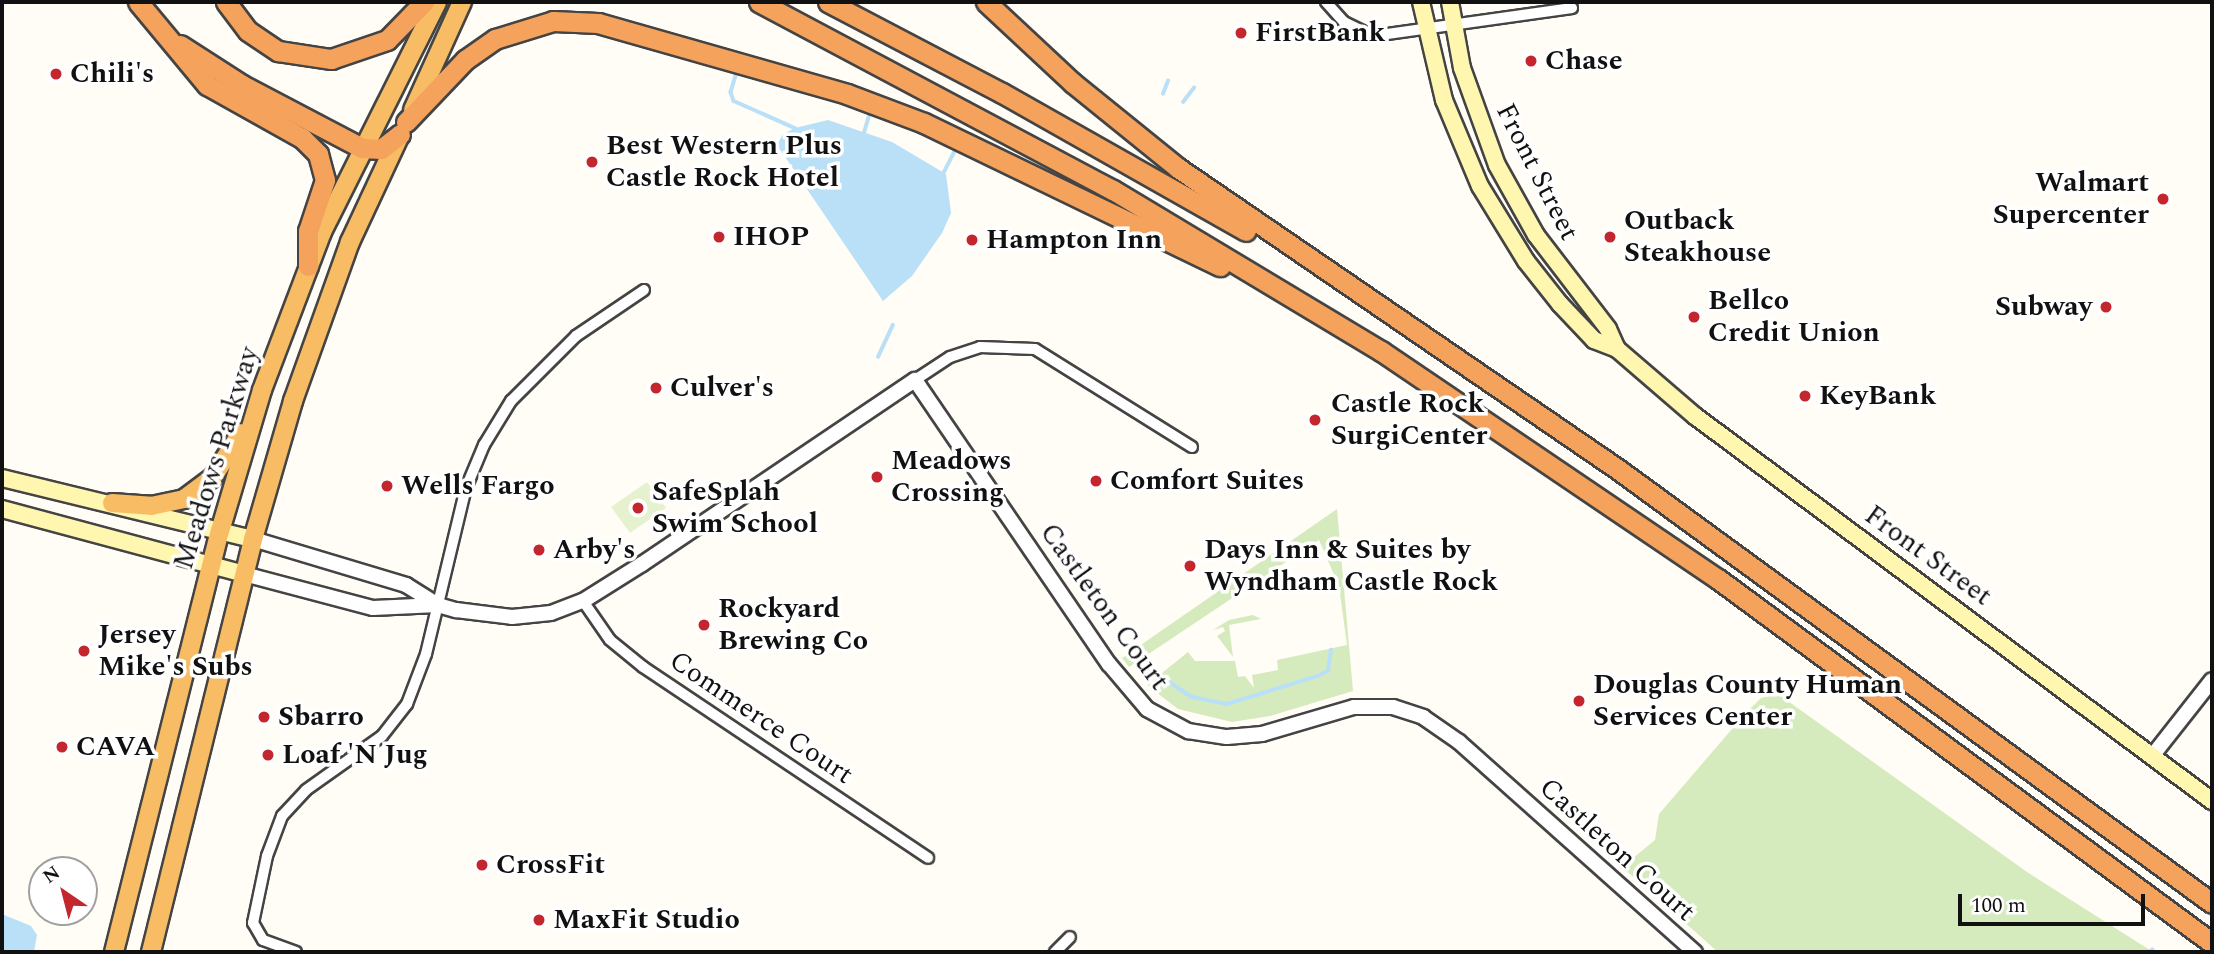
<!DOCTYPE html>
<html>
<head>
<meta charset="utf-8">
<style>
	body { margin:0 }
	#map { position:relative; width:2214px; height:954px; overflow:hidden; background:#fffdf5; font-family:Spectral,serif }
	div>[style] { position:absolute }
	.green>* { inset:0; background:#d5ebbd }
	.pitch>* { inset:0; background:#e6f2cf }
	.water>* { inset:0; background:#b9e0f7 }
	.stream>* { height:3.5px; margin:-1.75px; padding:0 1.75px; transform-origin:1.75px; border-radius:1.75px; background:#b9e0f7 }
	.roads { filter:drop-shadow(2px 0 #444) drop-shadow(-2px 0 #444) drop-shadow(0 2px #444) drop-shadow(0 -2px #444) }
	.minor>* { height:10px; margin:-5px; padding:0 5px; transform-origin:5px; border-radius:5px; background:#fff }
	.tertiary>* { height:14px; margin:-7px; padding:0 7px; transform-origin:7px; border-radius:7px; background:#fff }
	.secondary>* { height:16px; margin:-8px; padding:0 8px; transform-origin:8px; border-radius:8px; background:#fff6b0 }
	.trunk>* { height:18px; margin:-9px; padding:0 9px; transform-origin:9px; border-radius:9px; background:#f7bc64 }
	.motorway>* { height:19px; margin:-9.5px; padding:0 9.5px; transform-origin:9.5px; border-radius:9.5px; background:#f5a25d }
	.dots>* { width:19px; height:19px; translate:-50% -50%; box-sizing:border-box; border:4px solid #fff; border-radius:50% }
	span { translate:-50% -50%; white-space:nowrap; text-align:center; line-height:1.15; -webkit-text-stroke:7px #fff; paint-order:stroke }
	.poi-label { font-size:28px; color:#111; font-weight:700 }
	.left { translate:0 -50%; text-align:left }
	.right { translate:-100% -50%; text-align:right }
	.street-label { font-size:28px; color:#111 }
	.frame { position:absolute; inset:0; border:4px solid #111; pointer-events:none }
	.north { position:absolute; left:28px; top:856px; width:70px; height:70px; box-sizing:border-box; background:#fff; border:2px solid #a0a0a0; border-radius:50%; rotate:325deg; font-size:19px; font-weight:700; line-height:28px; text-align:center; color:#111 }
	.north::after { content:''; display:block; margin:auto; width:24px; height:32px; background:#c4262e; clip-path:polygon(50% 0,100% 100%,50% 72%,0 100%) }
	.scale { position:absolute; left:1958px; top:894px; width:187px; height:32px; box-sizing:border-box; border:4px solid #111; border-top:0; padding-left:9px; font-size:21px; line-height:24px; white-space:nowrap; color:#111; -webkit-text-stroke:5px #fff; paint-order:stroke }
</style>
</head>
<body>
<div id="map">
	<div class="green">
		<i style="clip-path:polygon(1337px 509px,1353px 691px,1270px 716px,1232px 722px,1178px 709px,1147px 685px,1188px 652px,1195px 661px,1235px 661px,1238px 677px,1245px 676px,1254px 688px,1252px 675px,1278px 670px,1277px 660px,1347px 645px,1339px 586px,1319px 540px,1129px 667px,1122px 658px)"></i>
		<i style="clip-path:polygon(1253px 615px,1261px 619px,1229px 625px,1233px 657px,1217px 636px,1225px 631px,1223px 627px,1213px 630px,1229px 620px)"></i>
		<i style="clip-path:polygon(1778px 694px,2027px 872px,2153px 952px,1718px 952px,1622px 867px,1655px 840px,1659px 814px,1744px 715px,1761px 698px)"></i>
	</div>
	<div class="pitch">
		<i style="clip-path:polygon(647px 482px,666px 508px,630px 533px,611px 507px)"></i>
	</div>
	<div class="water">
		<i style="clip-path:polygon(828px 120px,892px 142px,946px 174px,951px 213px,942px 233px,912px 276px,883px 301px,777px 145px,783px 134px,795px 128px)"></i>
		<i style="clip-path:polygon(2px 914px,31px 926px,37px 935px,34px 952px,2px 952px)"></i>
	</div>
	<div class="stream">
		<i style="left:736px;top:76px;width:17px;rotate:107deg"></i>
		<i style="left:731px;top:92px;width:9px;rotate:72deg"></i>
		<i style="left:734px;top:101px;width:67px;rotate:23.9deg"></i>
		<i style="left:1163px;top:94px;width:14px;rotate:-69deg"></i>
		<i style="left:1183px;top:102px;width:18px;rotate:-52deg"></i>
		<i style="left:864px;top:133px;width:18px;rotate:-74deg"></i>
		<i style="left:943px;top:174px;width:29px;rotate:-63deg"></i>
		<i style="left:878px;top:357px;width:35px;rotate:-65deg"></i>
		<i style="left:1157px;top:674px;width:42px;rotate:33.3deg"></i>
		<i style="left:1192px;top:697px;width:36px;rotate:11deg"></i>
		<i style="left:1227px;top:704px;width:95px;rotate:-17.1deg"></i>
		<i style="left:1318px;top:676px;width:11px;rotate:-27deg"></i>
		<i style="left:1328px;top:671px;width:21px;rotate:-82deg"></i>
		<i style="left:2149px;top:952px;width:4px;rotate:-34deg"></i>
	</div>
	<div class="roads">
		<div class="minor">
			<i style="left:1326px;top:2px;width:27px;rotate:48deg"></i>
			<i style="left:1344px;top:22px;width:32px;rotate:26deg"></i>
			<i style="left:1373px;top:36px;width:201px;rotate:-8deg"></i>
			<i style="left:915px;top:380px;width:42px;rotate:-33.3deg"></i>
			<i style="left:950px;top:357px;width:32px;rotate:-18deg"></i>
			<i style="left:980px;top:347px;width:55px;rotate:2.1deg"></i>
			<i style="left:1035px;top:349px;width:185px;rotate:32deg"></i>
			<i style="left:583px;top:601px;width:47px;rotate:55.3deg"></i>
			<i style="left:610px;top:640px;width:43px;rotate:39.3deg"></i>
			<i style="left:643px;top:667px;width:343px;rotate:33.8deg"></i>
			<i style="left:296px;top:952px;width:35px;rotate:-160deg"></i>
			<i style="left:263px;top:940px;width:20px;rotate:-120deg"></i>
			<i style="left:253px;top:923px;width:68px;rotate:-78.2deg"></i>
			<i style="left:267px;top:856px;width:43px;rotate:-69.4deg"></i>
			<i style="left:282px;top:816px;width:35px;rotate:-47deg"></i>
			<i style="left:306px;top:790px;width:93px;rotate:-35.4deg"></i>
			<i style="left:382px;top:736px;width:41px;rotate:-52deg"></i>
			<i style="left:407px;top:704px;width:53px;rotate:-69.2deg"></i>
			<i style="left:426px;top:654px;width:171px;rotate:-76.5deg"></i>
			<i style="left:466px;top:488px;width:47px;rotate:-67.3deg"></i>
			<i style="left:484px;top:445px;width:52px;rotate:-58.5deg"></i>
			<i style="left:511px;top:401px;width:92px;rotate:-45deg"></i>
			<i style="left:576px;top:336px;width:82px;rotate:-34.1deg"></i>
			<i style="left:1055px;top:952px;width:21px;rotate:-45deg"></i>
		</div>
		<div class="tertiary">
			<i style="left:253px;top:539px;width:160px;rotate:16.7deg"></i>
			<i style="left:406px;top:585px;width:38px;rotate:32deg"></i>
			<i style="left:438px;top:605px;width:19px;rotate:16deg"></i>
			<i style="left:456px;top:610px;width:56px;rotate:7.1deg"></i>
			<i style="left:512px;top:617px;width:39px;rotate:-6deg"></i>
			<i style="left:551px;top:613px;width:34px;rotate:-21deg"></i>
			<i style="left:583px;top:601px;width:70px;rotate:-32.1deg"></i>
			<i style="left:642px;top:564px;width:329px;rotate:-34deg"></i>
			<i style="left:915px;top:380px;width:344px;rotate:55.7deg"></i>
			<i style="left:1109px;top:664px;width:59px;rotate:49.8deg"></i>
			<i style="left:1147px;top:709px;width:47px;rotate:28.2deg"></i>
			<i style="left:1188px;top:731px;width:39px;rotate:9deg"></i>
			<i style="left:1227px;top:737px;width:35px;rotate:-5deg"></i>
			<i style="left:1262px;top:734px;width:96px;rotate:-16.4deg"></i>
			<i style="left:1354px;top:707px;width:39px"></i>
			<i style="left:1393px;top:707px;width:32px;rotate:18deg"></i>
			<i style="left:1423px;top:717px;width:44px;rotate:34.8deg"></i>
			<i style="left:1459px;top:742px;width:316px;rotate:41.7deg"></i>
			<i style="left:244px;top:574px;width:133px;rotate:14.8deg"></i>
			<i style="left:373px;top:608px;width:65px;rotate:-2.6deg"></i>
			<i style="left:2153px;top:755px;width:95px;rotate:-51.8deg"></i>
		</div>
		<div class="secondary">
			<i style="left:1421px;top:2px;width:101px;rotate:76.8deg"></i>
			<i style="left:1444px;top:100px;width:93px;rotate:67.3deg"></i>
			<i style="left:1480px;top:186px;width:88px;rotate:58.5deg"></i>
			<i style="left:1526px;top:261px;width:55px;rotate:51.7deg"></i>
			<i style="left:1560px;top:304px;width:50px;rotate:46.6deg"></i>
			<i style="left:1594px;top:340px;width:25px;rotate:21deg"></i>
			<i style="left:1450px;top:2px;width:67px;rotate:79.7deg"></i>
			<i style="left:1462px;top:68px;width:103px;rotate:70.2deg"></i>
			<i style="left:1497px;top:165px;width:80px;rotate:60.9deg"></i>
			<i style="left:1536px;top:235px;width:118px;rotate:52.5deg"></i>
			<i style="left:1608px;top:329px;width:22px;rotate:66deg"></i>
			<i style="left:1617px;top:349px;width:103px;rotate:40.7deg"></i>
			<i style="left:1695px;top:416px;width:645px;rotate:36.67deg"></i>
			<i style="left:2px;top:478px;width:258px;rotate:13.7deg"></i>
			<i style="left:2px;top:509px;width:251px;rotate:15deg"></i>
		</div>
		<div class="trunk">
			<i style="left:413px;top:110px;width:119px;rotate:-65.6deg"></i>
			<i style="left:112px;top:503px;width:39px;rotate:4deg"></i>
			<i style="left:151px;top:506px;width:34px;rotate:-12deg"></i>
			<i style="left:184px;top:499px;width:36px;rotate:-37deg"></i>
			<i style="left:213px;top:477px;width:52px;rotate:-57.5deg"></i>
			<i style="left:114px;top:952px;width:434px;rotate:-75.9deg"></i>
			<i style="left:220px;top:531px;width:147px;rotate:-73.4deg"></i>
			<i style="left:262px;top:390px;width:169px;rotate:-69.2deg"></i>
			<i style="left:322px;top:232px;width:257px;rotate:-63.4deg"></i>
			<i style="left:151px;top:952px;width:425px;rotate:-76.1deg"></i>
			<i style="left:253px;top:539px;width:144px;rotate:-73.8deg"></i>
			<i style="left:293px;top:401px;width:169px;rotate:-70.3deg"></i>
			<i style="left:350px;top:242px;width:118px;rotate:-65deg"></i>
		</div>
		<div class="motorway">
			<i style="left:138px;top:2px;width:108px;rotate:50.3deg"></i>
			<i style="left:207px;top:85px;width:109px;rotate:29.2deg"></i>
			<i style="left:302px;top:138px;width:23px;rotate:45deg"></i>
			<i style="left:318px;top:154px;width:27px;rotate:75deg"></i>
			<i style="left:325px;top:180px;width:54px;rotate:108.4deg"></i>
			<i style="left:308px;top:231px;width:35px;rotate:90deg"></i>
			<i style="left:226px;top:2px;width:36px;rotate:53deg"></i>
			<i style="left:248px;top:31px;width:36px;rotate:34deg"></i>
			<i style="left:278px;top:51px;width:54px;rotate:8.6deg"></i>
			<i style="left:331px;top:59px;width:59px;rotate:-18.7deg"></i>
			<i style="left:387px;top:40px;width:53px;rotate:-45.8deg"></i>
			<i style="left:759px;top:2px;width:401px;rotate:28deg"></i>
			<i style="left:1113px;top:190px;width:313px;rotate:31deg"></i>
			<i style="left:1381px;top:351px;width:407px;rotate:34.1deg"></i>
			<i style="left:1718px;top:579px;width:614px;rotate:36.38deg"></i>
			<i style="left:828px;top:2px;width:196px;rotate:27.6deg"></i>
			<i style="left:1002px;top:93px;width:280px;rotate:29.5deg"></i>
			<i style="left:986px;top:2px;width:119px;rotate:43deg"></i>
			<i style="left:1073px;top:83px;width:135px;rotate:39deg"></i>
			<i style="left:1178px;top:168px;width:534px;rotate:34.4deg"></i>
			<i style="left:1619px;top:470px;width:734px;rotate:36.14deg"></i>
			<i style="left:180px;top:45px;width:74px;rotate:32.8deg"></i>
			<i style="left:242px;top:85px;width:136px;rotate:27.7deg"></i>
			<i style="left:362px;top:148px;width:19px;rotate:3deg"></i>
			<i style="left:381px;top:149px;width:24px;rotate:-38deg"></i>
			<i style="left:406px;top:122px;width:86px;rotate:-46.4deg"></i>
			<i style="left:465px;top:60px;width:37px;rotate:-35deg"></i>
			<i style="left:495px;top:39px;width:61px;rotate:-17.2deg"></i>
			<i style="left:553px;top:21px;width:45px;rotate:2.5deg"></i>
			<i style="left:598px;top:23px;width:259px;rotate:15.9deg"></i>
			<i style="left:847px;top:94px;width:82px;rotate:20.6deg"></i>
			<i style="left:924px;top:123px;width:329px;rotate:25.8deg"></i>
		</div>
	</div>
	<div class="dots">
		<i style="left:1241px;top:33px;background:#c4262e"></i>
		<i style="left:1531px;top:61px;background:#c4262e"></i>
		<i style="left:56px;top:74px;background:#c4262e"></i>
		<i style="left:592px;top:162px;background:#c4262e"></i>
		<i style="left:2163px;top:199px;background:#c4262e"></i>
		<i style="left:719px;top:237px;background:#c4262e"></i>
		<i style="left:1610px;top:237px;background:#c4262e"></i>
		<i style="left:972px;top:240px;background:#c4262e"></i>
		<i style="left:2106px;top:307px;background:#c4262e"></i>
		<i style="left:1694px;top:317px;background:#c4262e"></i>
		<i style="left:656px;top:388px;background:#c4262e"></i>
		<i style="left:1805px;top:396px;background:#c4262e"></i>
		<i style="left:1315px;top:420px;background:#c4262e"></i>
		<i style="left:877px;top:477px;background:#c4262e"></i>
		<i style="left:1096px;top:481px;background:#c4262e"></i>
		<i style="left:387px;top:486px;background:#c4262e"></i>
		<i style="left:638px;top:508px;background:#c4262e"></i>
		<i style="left:539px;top:550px;background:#c4262e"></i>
		<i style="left:1190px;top:566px;background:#c4262e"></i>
		<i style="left:704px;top:625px;background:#c4262e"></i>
		<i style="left:84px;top:651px;background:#c4262e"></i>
		<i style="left:1579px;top:701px;background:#c4262e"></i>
		<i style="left:264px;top:717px;background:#c4262e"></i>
		<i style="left:62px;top:747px;background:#c4262e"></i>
		<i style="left:268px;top:755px;background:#c4262e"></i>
		<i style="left:482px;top:865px;background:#c4262e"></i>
		<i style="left:539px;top:920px;background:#c4262e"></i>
	</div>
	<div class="poi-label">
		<span class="left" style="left:1255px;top:33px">FirstBank</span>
		<span class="left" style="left:1545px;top:61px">Chase</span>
		<span class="left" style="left:70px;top:74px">Chili's</span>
		<span class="left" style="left:606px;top:162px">Best Western Plus<br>Castle Rock Hotel</span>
		<span class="right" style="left:2149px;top:199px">Walmart<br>Supercenter</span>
		<span class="left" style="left:1624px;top:237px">Outback<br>Steakhouse</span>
		<span class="left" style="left:733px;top:237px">IHOP</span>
		<span class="left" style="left:986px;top:240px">Hampton Inn</span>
		<span class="left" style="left:1708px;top:317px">Bellco<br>Credit Union</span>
		<span class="right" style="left:2092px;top:307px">Subway</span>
		<span class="left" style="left:670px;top:388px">Culver's</span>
		<span class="left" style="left:1819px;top:396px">KeyBank</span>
		<span class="left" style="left:1331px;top:420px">Castle Rock<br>SurgiCenter</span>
		<span class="left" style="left:891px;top:477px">Meadows<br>Crossing</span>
		<span class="left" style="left:1110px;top:481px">Comfort Suites</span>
		<span class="left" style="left:401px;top:486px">Wells Fargo</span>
		<span class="left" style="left:652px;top:508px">SafeSplah<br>Swim School</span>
		<span class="left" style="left:553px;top:550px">Arby's</span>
		<span class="left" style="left:1204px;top:566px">Days Inn &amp; Suites by<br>Wyndham Castle Rock</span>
		<span class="left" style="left:718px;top:625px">Rockyard<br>Brewing Co</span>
		<span class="left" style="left:98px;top:651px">Jersey<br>Mike's Subs</span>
		<span class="left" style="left:1593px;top:701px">Douglas County Human<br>Services Center</span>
		<span class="left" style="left:278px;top:717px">Sbarro</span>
		<span class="left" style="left:76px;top:747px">CAVA</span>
		<span class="left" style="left:282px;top:755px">Loaf 'N Jug</span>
		<span class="left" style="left:496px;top:865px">CrossFit</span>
		<span class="left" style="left:553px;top:920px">MaxFit Studio</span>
	</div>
	<div class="street-label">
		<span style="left:1537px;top:172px;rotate:63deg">Front Street</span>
		<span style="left:217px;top:458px;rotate:-73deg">Meadows Parkway</span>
		<span style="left:1928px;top:556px;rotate:36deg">Front Street</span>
		<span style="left:1104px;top:607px;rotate:54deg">Castleton Court</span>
		<span style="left:761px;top:718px;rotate:34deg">Commerce Court</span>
		<span style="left:1617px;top:850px;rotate:42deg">Castleton Court</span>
	</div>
	<div class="frame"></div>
	<div class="north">N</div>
	<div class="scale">100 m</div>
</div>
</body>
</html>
